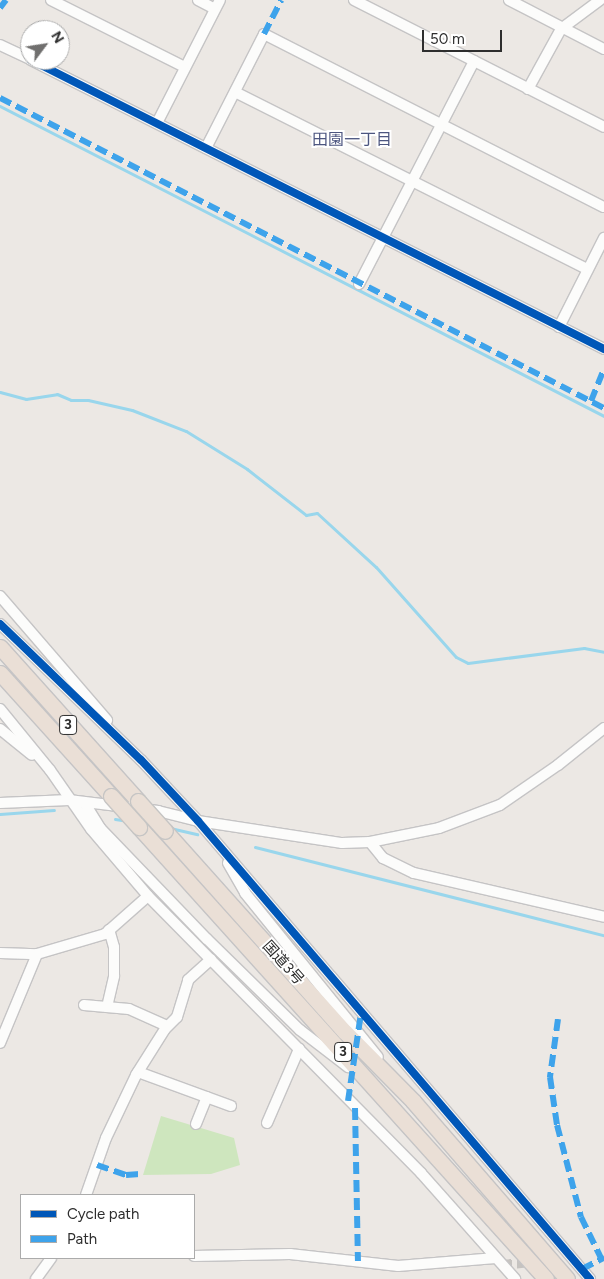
<!DOCTYPE html>
<html>
<head>
<meta charset="utf-8">
<style>
	body { margin:0 }
	#map { position:relative; width:604px; height:1279px; overflow:hidden; background:#ece8e4; font-family:Figtree,"Noto Sans JP",sans-serif }
	div>[style] { position:absolute }
	.green>* { inset:0; background:#cee6be }
	.stream>* { height:3px; margin:-1.5px; padding:0 1.5px; transform-origin:1.5px; border-radius:1.5px; background:#99d6ec }
	.minor-tunnel>* { height:10px; margin-top:-5px; transform-origin:0; background:repeating-linear-gradient(90deg,#c6c3c0 0 10px,transparent 0 15px) }
	.roads { filter:drop-shadow(1px 0 #c5c4c5) drop-shadow(-1px 0 #c5c4c5) drop-shadow(0 1px #c5c4c5) drop-shadow(0 -1px #c5c4c5) }
	.minor>* { height:10px; margin:-5px; padding:0 5px; transform-origin:5px; border-radius:5px; background:#fcfcfb }
	.highway>* { height:15px; margin:-7.5px; padding:0 7.5px; transform-origin:7.5px; border-radius:7.5px; background:#eadfd6 }
	.bridges { filter:drop-shadow(1px 0 #c6c5c4) drop-shadow(-1px 0 #c6c5c4) drop-shadow(0 1px #c6c5c4) drop-shadow(0 -1px #c6c5c4) }
	.highway-bridge>* { height:15px; margin:-7.5px; padding:0 7.5px; transform-origin:7.5px; border-radius:7.5px; background:#eadfd6 }
	.quiet>* { height:6px; margin-top:-3px; transform-origin:0; background:repeating-linear-gradient(90deg,#3ea3eb 0 12px,transparent 0 18px) }
	.cycleway>* { height:8px; margin:-4px; padding:0 4px; transform-origin:4px; border-radius:4px; background:#0057b8 }
	span { translate:-50% -50%; white-space:nowrap; text-align:center; line-height:1.15; -webkit-text-stroke:4px #fff; paint-order:stroke }
	.shield-label span { padding:1px 4px; background:#fff; border:1px solid; border-radius:4px; -webkit-text-stroke-width:0 }
	.shield-label { font-size:14px; color:#2e2e2e; font-weight:700 }
	.street-label { font-size:15px; color:#2e2e2e }
	.neighbourhood-label { font-size:16px; color:#4d5680 }
	.legend { position:absolute; left:20px; top:1194px; width:175px; height:65px; box-sizing:border-box; background:#fff; border:1px solid #ababab; margin:0; padding:6px 9px; list-style:none; font-size:15px; color:#2e2e2e }
	.legend li { display:flex; align-items:center; gap:10px; height:25px }
	.legend b { width:25px; border:1px solid #ababab }
	.north { position:absolute; left:20px; top:20px; width:50px; height:50px; box-sizing:border-box; background:#fff; border:1px solid #ababab; border-radius:50%; rotate:59deg; font-size:14px; font-weight:700; line-height:20px; text-align:center; color:#2e2e2e }
	.north::after { content:''; display:block; margin:auto; width:18px; height:22px; background:#706f6e; clip-path:polygon(50% 0,100% 100%,50% 72%,0 100%) }
	.scale { position:absolute; left:422px; top:30px; width:80px; height:22px; box-sizing:border-box; border:2px solid #2e2e2e; border-top:0; padding-left:6px; font-size:15px; line-height:18px; white-space:nowrap; color:#2e2e2e; -webkit-text-stroke:4px #fff; paint-order:stroke }
</style>
</head>
<body>
<div id="map">
	<div class="green">
		<i style="clip-path:polygon(161px 1116px,234px 1138px,240px 1165px,211px 1174px,143px 1175px)"></i>
	</div>
	<div class="stream">
		<i style="left:0;top:106px;width:679px;rotate:27.17deg"></i>
		<i style="left:0;top:392px;width:27px;rotate:15deg"></i>
		<i style="left:26px;top:399px;width:31px;rotate:-9deg"></i>
		<i style="left:57px;top:394px;width:15px;rotate:23deg"></i>
		<i style="left:71px;top:400px;width:17px"></i>
		<i style="left:88px;top:400px;width:45px;rotate:12.8deg"></i>
		<i style="left:132px;top:410px;width:58px;rotate:21.3deg"></i>
		<i style="left:186px;top:431px;width:72px;rotate:31.9deg"></i>
		<i style="left:247px;top:469px;width:75px;rotate:37.9deg"></i>
		<i style="left:306px;top:515px;width:11px;rotate:-10deg"></i>
		<i style="left:317px;top:513px;width:80px;rotate:42.5deg"></i>
		<i style="left:376px;top:567px;width:120px;rotate:48.4deg"></i>
		<i style="left:456px;top:657px;width:13px;rotate:27deg"></i>
		<i style="left:468px;top:663px;width:117px;rotate:-7.4deg"></i>
		<i style="left:584px;top:648px;width:20px;rotate:11deg"></i>
		<i style="left:0;top:814px;width:54px;rotate:-4.2deg"></i>
		<i style="left:115px;top:819px;width:12px;rotate:9deg"></i>
		<i style="left:170px;top:828px;width:28px;rotate:13deg"></i>
		<i style="left:255px;top:847px;width:360px;rotate:14.2deg"></i>
	</div>
	<div class="minor-tunnel">
		<i style="left:502px;top:1265px;width:31px;rotate:-6deg"></i>
	</div>
	<div class="roads">
		<div class="minor">
			<i style="left:51px;top:0;width:150px;rotate:26.6deg"></i>
			<i style="left:198px;top:0;width:19px;rotate:28deg"></i>
			<i style="left:354px;top:0;width:280px;rotate:26.9deg"></i>
			<i style="left:509px;top:0;width:107px;rotate:27.3deg"></i>
			<i style="left:0;top:45px;width:33px;rotate:25deg"></i>
			<i style="left:31px;top:60px;width:642px;rotate:26.76deg"></i>
			<i style="left:528px;top:89px;width:68px;rotate:-61.2deg"></i>
			<i style="left:561px;top:29px;width:49px;rotate:-36.6deg"></i>
			<i style="left:235px;top:92px;width:394px;rotate:26.7deg"></i>
			<i style="left:157px;top:123px;width:138px;rotate:-62.9deg"></i>
			<i style="left:206px;top:148px;width:128px;rotate:-63deg"></i>
			<i style="left:264px;top:34px;width:381px;rotate:27deg"></i>
			<i style="left:359px;top:284px;width:251px;rotate:-62.7deg"></i>
			<i style="left:559px;top:327px;width:100px;rotate:-63.2deg"></i>
			<i style="left:0;top:596px;width:164px;rotate:49.2deg"></i>
			<i style="left:0;top:624px;width:196px;rotate:44deg"></i>
			<i style="left:141px;top:760px;width:83px;rotate:46.9deg"></i>
			<i style="left:198px;top:821px;width:603px;rotate:49.44deg"></i>
			<i style="left:0;top:709px;width:79px;rotate:50.7deg"></i>
			<i style="left:50px;top:770px;width:72px;rotate:55.2deg"></i>
			<i style="left:91px;top:829px;width:88px;rotate:49.6deg"></i>
			<i style="left:148px;top:896px;width:389px;rotate:45.4deg"></i>
			<i style="left:421px;top:1173px;width:142px;rotate:48.4deg"></i>
			<i style="left:0;top:729px;width:41px;rotate:39.1deg"></i>
			<i style="left:84px;top:802px;width:31px;rotate:58deg"></i>
			<i style="left:100px;top:828px;width:154px;rotate:46.1deg"></i>
			<i style="left:207px;top:939px;width:130px;rotate:44.4deg"></i>
			<i style="left:300px;top:1030px;width:61px;rotate:37.6deg"></i>
			<i style="left:0;top:803px;width:69px;rotate:-2.5deg"></i>
			<i style="left:69px;top:800px;width:90px;rotate:7deg"></i>
			<i style="left:158px;top:811px;width:41px;rotate:14deg"></i>
			<i style="left:198px;top:821px;width:146px;rotate:8.7deg"></i>
			<i style="left:342px;top:843px;width:28px;rotate:-2deg"></i>
			<i style="left:370px;top:842px;width:70px;rotate:-11.5deg"></i>
			<i style="left:439px;top:828px;width:65px;rotate:-20.7deg"></i>
			<i style="left:500px;top:805px;width:70px;rotate:-34.6deg"></i>
			<i style="left:558px;top:765px;width:59px;rotate:-38.8deg"></i>
			<i style="left:370px;top:842px;width:21px;rotate:51deg"></i>
			<i style="left:383px;top:858px;width:34px;rotate:26deg"></i>
			<i style="left:414px;top:873px;width:195px;rotate:13deg"></i>
			<i style="left:228px;top:863px;width:34px;rotate:60deg"></i>
			<i style="left:245px;top:893px;width:211px;rotate:51deg"></i>
			<i style="left:0;top:953px;width:37px;rotate:2deg"></i>
			<i style="left:84px;top:1005px;width:45px;rotate:5.1deg"></i>
			<i style="left:129px;top:1009px;width:42px;rotate:24.1deg"></i>
			<i style="left:107px;top:1007px;width:32px;rotate:-77deg"></i>
			<i style="left:114px;top:976px;width:29px;rotate:-90deg"></i>
			<i style="left:114px;top:947px;width:18px;rotate:-106deg"></i>
			<i style="left:0;top:1043px;width:96px;rotate:-67.4deg"></i>
			<i style="left:37px;top:954px;width:71px;rotate:-16.4deg"></i>
			<i style="left:105px;top:934px;width:57px;rotate:-41.5deg"></i>
			<i style="left:138px;top:1072px;width:99px;rotate:20.1deg"></i>
			<i style="left:267px;top:1123px;width:81px;rotate:-66.6deg"></i>
			<i style="left:196px;top:1124px;width:29px;rotate:-68deg"></i>
			<i style="left:86px;top:1195px;width:60px;rotate:-70.7deg"></i>
			<i style="left:106px;top:1138px;width:70px;rotate:-64.5deg"></i>
			<i style="left:136px;top:1075px;width:54px;rotate:-57.8deg"></i>
			<i style="left:165px;top:1029px;width:17px;rotate:-45deg"></i>
			<i style="left:177px;top:1017px;width:39px;rotate:-73deg"></i>
			<i style="left:188px;top:980px;width:31px;rotate:-42deg"></i>
			<i style="left:194px;top:1256px;width:96px;rotate:-1.2deg"></i>
			<i style="left:290px;top:1254px;width:109px;rotate:6.3deg"></i>
			<i style="left:398px;top:1266px;width:98px;rotate:-4.7deg"></i>
			<i style="left:36px;top:1279px;width:26px;rotate:-54deg"></i>
		</div>
		<div class="highway">
			<i style="left:0;top:647px;width:207px;rotate:48.1deg"></i>
			<i style="left:0;top:673px;width:166px;rotate:47.9deg"></i>
			<i style="left:139px;top:827px;width:608px;rotate:48deg"></i>
			<i style="left:165px;top:831px;width:270px;rotate:48.2deg"></i>
			<i style="left:345px;top:1032px;width:97px;rotate:45.4deg"></i>
			<i style="left:413px;top:1101px;width:235px;rotate:49.1deg"></i>
		</div>
	</div>
	<div class="bridges">
		<div class="highway-bridge">
			<i style="left:111px;top:796px;width:42px;rotate:47.9deg"></i>
			<i style="left:138px;top:801px;width:40px;rotate:48deg"></i>
		</div>
	</div>
	<div class="quiet">
		<i style="left:0;top:8px;width:10px;rotate:-53deg"></i>
		<i style="left:264px;top:34px;width:38px;rotate:-63deg"></i>
		<i style="left:0;top:98px;width:679px;rotate:27.17deg"></i>
		<i style="left:591px;top:401px;width:35px;rotate:-68deg"></i>
		<i style="left:558px;top:1019px;width:59px;rotate:97.9deg"></i>
		<i style="left:550px;top:1077px;width:49px;rotate:81.7deg"></i>
		<i style="left:557px;top:1125px;width:95px;rotate:75.4deg"></i>
		<i style="left:581px;top:1217px;width:48px;rotate:64deg"></i>
		<i style="left:348px;top:1101px;width:89px;rotate:-81.6deg"></i>
		<i style="left:355px;top:1108px;width:153px;rotate:88.9deg"></i>
		<i style="left:97px;top:1165px;width:31px;rotate:19deg"></i>
		<i style="left:126px;top:1175px;width:14px;rotate:-4deg"></i>
		<i style="left:582px;top:1269px;width:25px;rotate:-27deg"></i>
	</div>
	<div class="cycleway">
		<i style="left:31px;top:60px;width:642px;rotate:26.76deg"></i>
		<i style="left:0;top:624px;width:196px;rotate:44deg"></i>
		<i style="left:141px;top:760px;width:83px;rotate:46.9deg"></i>
		<i style="left:198px;top:821px;width:603px;rotate:49.44deg"></i>
	</div>
	<div class="shield-label">
		<span style="left:68px;top:725px">3</span>
		<span style="left:343px;top:1052px">3</span>
	</div>
	<div class="street-label">
		<span style="left:283px;top:963px;rotate:48deg">国道3号</span>
	</div>
	<div class="neighbourhood-label">
		<span style="left:352px;top:140px">田園一丁目</span>
	</div>
	<ul class="legend">
	<li><b style="height:6px;background:#0057b8"></b>Cycle path</li>
	<li><b style="height:6px;background:#3ea3eb"></b>Path</li>
	</ul>
	<div class="north">N</div>
	<div class="scale">50 m</div>
</div>
</body>
</html>
